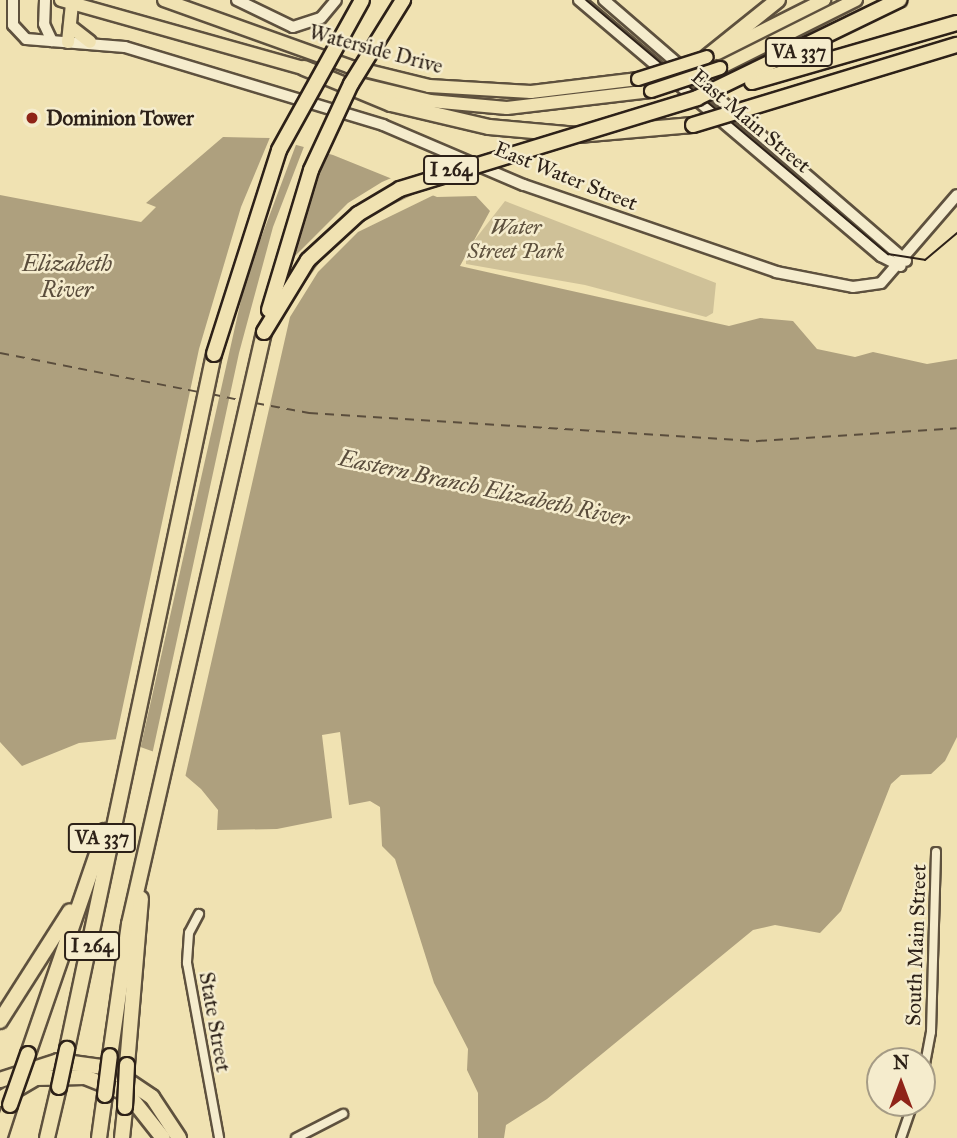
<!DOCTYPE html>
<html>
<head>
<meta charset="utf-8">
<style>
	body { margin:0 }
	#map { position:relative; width:957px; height:1138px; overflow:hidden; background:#f0e2b2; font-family:"IM FELL Great Primer",serif }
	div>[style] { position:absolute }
	.green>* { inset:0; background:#cfc198 }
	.water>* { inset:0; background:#aea07e }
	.pier>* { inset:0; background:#f0e2b2 }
	.ferry>* { height:2px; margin-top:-1px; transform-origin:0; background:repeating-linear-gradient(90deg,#5a4d3c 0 9px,transparent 0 16px) }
	.roads { filter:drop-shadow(2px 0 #5e513e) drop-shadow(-2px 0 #5e513e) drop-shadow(0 2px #5e513e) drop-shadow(0 -2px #5e513e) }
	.street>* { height:8px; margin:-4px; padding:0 4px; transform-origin:4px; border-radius:4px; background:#f5eccd }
	.secondary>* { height:10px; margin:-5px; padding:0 5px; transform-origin:5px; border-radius:5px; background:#f5eccd }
	.primary>* { height:12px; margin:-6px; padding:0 6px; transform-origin:6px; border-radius:6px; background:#f0e2b2 }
	.highway>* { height:14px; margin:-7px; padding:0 7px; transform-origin:7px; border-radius:7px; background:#f0e2b2 }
	.tram>* { height:2px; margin:-1px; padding:0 1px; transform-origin:1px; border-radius:1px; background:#2d2118 }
	.bridges { filter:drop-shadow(2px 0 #2d2118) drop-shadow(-2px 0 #2d2118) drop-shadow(0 2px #2d2118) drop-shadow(0 -2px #2d2118) }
	.primary-bridge>* { height:12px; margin:-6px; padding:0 6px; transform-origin:6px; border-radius:6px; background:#f0e2b2 }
	.highway-bridge>* { height:14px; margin:-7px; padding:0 7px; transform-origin:7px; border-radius:7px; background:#f0e2b2 }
	.dots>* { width:19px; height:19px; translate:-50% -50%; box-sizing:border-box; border:4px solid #f5eccd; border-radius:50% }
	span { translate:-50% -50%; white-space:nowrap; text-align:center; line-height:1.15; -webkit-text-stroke:5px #f5eccd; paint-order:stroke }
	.shield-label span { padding:2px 5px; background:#f5eccd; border:2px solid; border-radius:5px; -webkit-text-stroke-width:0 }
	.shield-label { font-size:19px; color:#2d2118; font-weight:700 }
	.street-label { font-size:21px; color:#2d2118 }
	.poi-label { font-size:21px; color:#2d2118; font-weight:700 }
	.left { translate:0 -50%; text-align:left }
	.park-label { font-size:21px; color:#5e513e; font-style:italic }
	.water-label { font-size:23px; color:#5a4d3c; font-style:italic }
	.north { position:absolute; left:866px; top:1047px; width:70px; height:70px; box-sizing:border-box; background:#f5eccd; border:2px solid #a59b85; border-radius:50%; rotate:0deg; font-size:19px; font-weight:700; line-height:28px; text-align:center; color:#2d2118 }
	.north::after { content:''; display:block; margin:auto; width:24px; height:32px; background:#8f2418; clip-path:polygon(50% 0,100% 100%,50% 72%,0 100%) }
</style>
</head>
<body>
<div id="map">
	<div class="green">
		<i style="clip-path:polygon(505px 201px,716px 283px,713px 313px,706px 317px,585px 285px,466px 264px,466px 251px)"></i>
	</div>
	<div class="water">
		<i style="clip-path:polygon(223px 137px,271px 138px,333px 155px,437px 197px,476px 196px,490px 211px,460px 266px,729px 326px,760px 318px,793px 321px,817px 349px,855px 357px,873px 352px,927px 364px,957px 359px,957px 737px,945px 761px,931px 774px,901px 775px,891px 784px,841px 911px,820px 933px,775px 925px,753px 930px,547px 1099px,506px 1125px,504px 1138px,478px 1138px,478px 1093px,467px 1070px,468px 1049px,434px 983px,395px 859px,382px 846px,380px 807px,370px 801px,349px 805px,340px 732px,322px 735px,332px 818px,277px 829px,217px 830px,218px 810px,201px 789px,160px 754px,118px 739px,79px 743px,22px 766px,0 742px,0 195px,141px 222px,156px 207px,146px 203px)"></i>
	</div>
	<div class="pier">
		<i style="clip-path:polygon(271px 135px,297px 142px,246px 278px,140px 750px,115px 743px,199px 349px,241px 207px)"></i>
		<i style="clip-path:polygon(305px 144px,325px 149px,292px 259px,348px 203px,382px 182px,396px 176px,422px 187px,355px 223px,310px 268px,286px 310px,327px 252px,371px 215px,421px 191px,438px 193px,358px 232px,318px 272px,290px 317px,184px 782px,152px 755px,239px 353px,273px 227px)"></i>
	</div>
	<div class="ferry">
		<i style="left:0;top:353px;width:202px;rotate:11.1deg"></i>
		<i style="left:211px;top:394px;width:33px;rotate:12deg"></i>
		<i style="left:255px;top:403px;width:55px;rotate:10.5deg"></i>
		<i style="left:309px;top:413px;width:450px;rotate:3.6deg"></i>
		<i style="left:758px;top:441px;width:199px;rotate:-3.7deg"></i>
	</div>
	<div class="roads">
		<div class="street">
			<i style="left:199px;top:914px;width:21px;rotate:118deg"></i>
			<i style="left:189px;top:933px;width:30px;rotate:94deg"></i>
			<i style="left:187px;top:963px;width:178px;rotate:79.6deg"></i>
			<i style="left:922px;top:1080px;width:49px;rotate:-79.4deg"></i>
			<i style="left:931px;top:1032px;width:180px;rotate:-88.4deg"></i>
			<i style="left:296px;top:1138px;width:53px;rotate:-27.1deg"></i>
			<i style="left:901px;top:1138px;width:37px;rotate:-71deg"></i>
		</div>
		<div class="secondary">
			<i style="left:13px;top:0;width:25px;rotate:90deg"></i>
			<i style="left:13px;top:25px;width:19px;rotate:47deg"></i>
			<i style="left:26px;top:39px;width:99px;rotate:4.6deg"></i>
			<i style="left:125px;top:47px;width:270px;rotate:16.8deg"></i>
			<i style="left:383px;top:125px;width:153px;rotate:23.1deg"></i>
			<i style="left:524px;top:185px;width:267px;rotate:19deg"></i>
			<i style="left:776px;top:272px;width:78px;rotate:11deg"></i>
			<i style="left:853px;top:287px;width:28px;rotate:-8deg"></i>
			<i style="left:881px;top:283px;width:116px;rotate:-49.2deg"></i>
			<i style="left:45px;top:0;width:24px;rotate:92deg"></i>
			<i style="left:44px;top:24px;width:19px;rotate:65deg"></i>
			<i style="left:237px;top:0;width:62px;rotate:25.7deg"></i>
			<i style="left:293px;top:27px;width:29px;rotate:-18deg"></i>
			<i style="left:321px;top:18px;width:23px;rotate:-50deg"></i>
			<i style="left:579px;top:0;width:396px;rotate:40.3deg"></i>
			<i style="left:881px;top:256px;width:22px;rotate:27deg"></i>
			<i style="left:604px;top:0;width:399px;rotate:40.8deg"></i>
		</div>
		<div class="primary">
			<i style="left:61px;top:0;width:262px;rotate:15.7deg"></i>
			<i style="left:164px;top:0;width:195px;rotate:19.7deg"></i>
			<i style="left:348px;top:66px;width:83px;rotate:13.9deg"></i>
			<i style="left:429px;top:86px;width:102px;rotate:3.4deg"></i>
			<i style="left:531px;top:92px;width:108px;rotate:-6.9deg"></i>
			<i style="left:71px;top:27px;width:24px;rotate:38deg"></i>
			<i style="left:68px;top:42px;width:39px;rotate:-84deg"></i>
			<i style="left:718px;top:53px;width:119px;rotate:-26.6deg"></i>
			<i style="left:720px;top:68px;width:152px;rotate:-26.6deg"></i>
			<i style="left:351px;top:82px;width:81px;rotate:13.5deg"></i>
			<i style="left:430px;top:101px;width:77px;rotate:5.2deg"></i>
			<i style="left:507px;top:108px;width:145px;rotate:-6.7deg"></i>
		</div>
		<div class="highway">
			<i style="left:707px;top:57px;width:91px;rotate:-38.8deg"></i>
			<i style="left:304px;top:68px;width:94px;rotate:22.5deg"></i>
			<i style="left:391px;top:104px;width:101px;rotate:13.2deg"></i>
			<i style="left:489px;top:127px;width:89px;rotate:5.1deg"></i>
			<i style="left:578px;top:135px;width:115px;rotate:-5deg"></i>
			<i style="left:0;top:1021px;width:130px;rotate:-57.5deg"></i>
			<i style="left:67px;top:1049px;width:710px;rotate:-78.06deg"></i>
			<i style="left:28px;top:1054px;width:236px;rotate:-71deg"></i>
			<i style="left:110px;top:1056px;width:133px;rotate:-81.8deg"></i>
			<i style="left:129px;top:924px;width:607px;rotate:-77.15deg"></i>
			<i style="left:127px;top:1065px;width:167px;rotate:-85.2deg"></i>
			<i style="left:0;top:1080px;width:61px;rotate:-18.1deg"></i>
			<i style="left:58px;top:1061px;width:51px;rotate:7.8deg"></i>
			<i style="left:109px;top:1068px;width:52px;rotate:34deg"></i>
			<i style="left:152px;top:1097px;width:49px;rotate:56.6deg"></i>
			<i style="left:0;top:1099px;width:42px;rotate:-30.3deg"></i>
			<i style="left:36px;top:1078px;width:49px;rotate:-1.2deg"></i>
			<i style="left:85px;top:1077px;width:46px;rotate:21.6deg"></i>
			<i style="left:128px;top:1094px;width:56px;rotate:51.5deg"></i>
			<i style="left:0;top:1136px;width:33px;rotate:-72deg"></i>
			<i style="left:47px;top:1138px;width:52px;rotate:-76.8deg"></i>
			<i style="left:99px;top:1138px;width:43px;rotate:-82.1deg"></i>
			<i style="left:122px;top:1138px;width:31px;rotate:-84deg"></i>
		</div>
	</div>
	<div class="tram">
		<i style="left:586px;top:0;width:395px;rotate:40.1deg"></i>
		<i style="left:888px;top:254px;width:37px;rotate:9deg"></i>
		<i style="left:925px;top:260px;width:42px;rotate:-40.2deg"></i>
	</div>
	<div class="bridges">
		<div class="primary-bridge">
			<i style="left:638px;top:79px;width:72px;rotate:-17.7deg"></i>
			<i style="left:651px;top:91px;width:73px;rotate:-18.4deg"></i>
		</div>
		<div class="highway-bridge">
			<i style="left:752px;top:82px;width:213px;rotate:-16.1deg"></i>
			<i style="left:693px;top:125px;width:276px;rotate:-16.9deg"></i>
			<i style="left:269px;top:310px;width:146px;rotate:-73.3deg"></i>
			<i style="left:311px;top:170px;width:95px;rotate:-65.1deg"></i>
			<i style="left:351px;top:84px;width:99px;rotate:-58.2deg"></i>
			<i style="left:264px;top:332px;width:84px;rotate:-58.6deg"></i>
			<i style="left:308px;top:260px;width:68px;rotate:-42.6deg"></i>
			<i style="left:358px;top:214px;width:49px;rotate:-30.8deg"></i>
			<i style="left:400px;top:189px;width:311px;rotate:-17deg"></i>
			<i style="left:697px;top:98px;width:225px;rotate:-25.9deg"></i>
			<i style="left:214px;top:354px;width:214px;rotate:-72.3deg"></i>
			<i style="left:279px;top:150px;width:171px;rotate:-61deg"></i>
			<i style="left:59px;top:1087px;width:39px;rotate:-78deg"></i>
			<i style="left:105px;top:1095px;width:39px;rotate:-83deg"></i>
			<i style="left:10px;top:1105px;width:54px;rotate:-70.6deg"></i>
			<i style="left:125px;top:1107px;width:42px;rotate:-87.3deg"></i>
		</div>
	</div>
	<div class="dots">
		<i style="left:32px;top:118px;background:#8f2418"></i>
	</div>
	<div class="shield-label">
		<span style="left:799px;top:52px">VA 337</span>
		<span style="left:451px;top:170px">I 264</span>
		<span style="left:102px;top:838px">VA 337</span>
		<span style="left:92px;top:946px">I 264</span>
	</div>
	<div class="street-label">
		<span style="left:376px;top:49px;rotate:15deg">Waterside Drive</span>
		<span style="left:751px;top:121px;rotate:40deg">East Main Street</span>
		<span style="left:566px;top:176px;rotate:22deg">East Water Street</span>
		<span style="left:916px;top:945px;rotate:-88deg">South Main Street</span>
		<span style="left:215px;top:1022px;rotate:80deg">State Street</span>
	</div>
	<div class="poi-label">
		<span class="left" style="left:46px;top:118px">Dominion Tower</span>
	</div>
	<div class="park-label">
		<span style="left:516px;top:239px">Water<br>Street Park</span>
	</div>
	<div class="water-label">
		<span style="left:67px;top:276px">Elizabeth<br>River</span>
		<span style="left:484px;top:488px;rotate:12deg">Eastern Branch Elizabeth River</span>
	</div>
	<div class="north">N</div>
</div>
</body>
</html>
